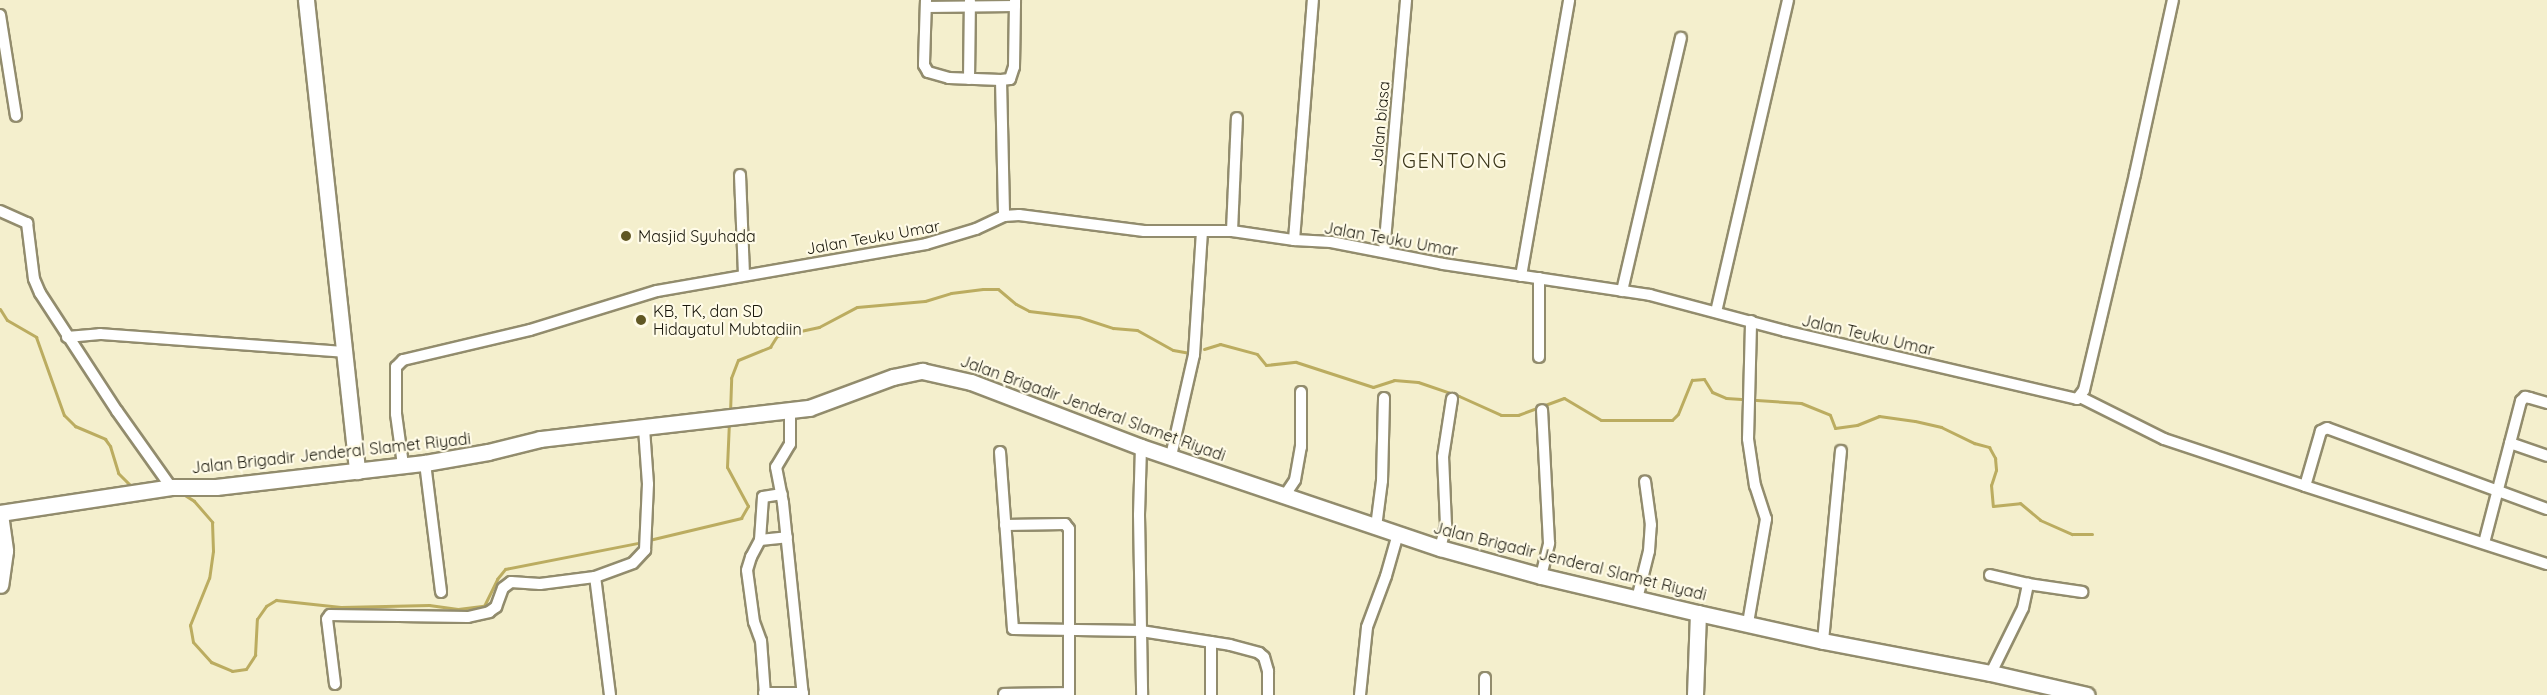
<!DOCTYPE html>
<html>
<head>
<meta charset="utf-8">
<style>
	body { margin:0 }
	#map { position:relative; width:2547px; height:695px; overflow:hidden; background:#f4efcd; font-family:Quicksand,sans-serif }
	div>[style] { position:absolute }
	.stream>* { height:3px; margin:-1.5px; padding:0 1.5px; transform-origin:1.5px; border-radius:1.5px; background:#bbac60 }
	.roads { filter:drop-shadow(2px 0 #928c6d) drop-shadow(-2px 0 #928c6d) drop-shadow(0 2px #928c6d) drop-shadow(0 -2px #928c6d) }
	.street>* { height:10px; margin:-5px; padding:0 5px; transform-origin:5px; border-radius:5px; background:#fff }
	.secondary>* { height:15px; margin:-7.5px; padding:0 7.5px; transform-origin:7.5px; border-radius:7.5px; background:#fff }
	.dots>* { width:16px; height:16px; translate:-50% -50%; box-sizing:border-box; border:3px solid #fffbe7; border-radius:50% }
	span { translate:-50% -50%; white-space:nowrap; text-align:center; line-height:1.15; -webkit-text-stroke:4.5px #fffbe7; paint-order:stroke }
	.street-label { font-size:16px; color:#19170b }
	.poi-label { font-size:16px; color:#19170b }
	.left { translate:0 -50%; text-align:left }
	.quarter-label { font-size:20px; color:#3d381b; letter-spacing:1.5px }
</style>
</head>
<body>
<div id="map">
	<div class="stream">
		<i style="left:0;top:309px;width:13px;rotate:58deg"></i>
		<i style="left:7px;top:320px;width:34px;rotate:30deg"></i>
		<i style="left:36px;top:337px;width:83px;rotate:70.3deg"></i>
		<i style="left:64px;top:415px;width:16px;rotate:45deg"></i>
		<i style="left:75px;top:426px;width:33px;rotate:23deg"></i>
		<i style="left:105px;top:439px;width:9px;rotate:54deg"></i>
		<i style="left:110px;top:446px;width:28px;rotate:73deg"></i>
		<i style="left:118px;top:473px;width:20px;rotate:45deg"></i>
		<i style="left:1204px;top:349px;width:17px;rotate:-17deg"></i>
		<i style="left:1220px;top:344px;width:38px;rotate:15deg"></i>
		<i style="left:1257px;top:354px;width:14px;rotate:51deg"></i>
		<i style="left:1266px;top:365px;width:30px;rotate:-6deg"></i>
		<i style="left:1296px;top:362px;width:81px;rotate:18deg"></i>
		<i style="left:1373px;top:387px;width:22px;rotate:-18deg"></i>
		<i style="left:1394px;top:380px;width:24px;rotate:5deg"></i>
		<i style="left:1418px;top:382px;width:43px;rotate:18.9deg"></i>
		<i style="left:1459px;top:396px;width:46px;rotate:24.3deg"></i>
		<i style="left:1501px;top:415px;width:17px"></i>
		<i style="left:1518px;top:415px;width:49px;rotate:-20.3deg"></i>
		<i style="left:1564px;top:398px;width:43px;rotate:30.7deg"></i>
		<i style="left:1601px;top:420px;width:71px"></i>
		<i style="left:1672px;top:420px;width:8px;rotate:-45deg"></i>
		<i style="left:1678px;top:414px;width:37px;rotate:-68deg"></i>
		<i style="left:1692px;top:380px;width:12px;rotate:-5deg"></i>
		<i style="left:1704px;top:379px;width:15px;rotate:58deg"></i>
		<i style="left:1712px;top:392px;width:15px;rotate:23deg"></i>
		<i style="left:1726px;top:398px;width:75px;rotate:3.8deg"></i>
		<i style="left:1801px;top:403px;width:31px;rotate:22deg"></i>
		<i style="left:1830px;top:415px;width:14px;rotate:69deg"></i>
		<i style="left:1835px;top:428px;width:22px;rotate:-8deg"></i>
		<i style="left:1857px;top:425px;width:24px;rotate:-22deg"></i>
		<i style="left:1879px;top:416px;width:36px;rotate:8deg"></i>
		<i style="left:1915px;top:421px;width:27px;rotate:13deg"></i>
		<i style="left:1941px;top:427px;width:37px;rotate:26deg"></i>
		<i style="left:1974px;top:443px;width:16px;rotate:15deg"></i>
		<i style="left:1989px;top:447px;width:13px;rotate:61deg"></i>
		<i style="left:1995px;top:458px;width:12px;rotate:85deg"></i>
		<i style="left:1996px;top:470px;width:16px;rotate:108deg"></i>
		<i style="left:1991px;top:485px;width:21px;rotate:85deg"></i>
		<i style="left:1993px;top:506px;width:27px;rotate:-6deg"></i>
		<i style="left:2020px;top:503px;width:26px;rotate:40deg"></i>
		<i style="left:2040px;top:520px;width:35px;rotate:24deg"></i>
		<i style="left:2072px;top:534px;width:20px"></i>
		<i style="left:730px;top:413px;width:35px;rotate:-88deg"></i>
		<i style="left:731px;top:378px;width:19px;rotate:-69deg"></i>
		<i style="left:738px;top:360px;width:35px;rotate:-22deg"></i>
		<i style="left:770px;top:347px;width:13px;rotate:-58deg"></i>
		<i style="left:777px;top:336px;width:43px;rotate:-12.1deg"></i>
		<i style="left:819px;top:327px;width:43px;rotate:-27.8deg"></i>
		<i style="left:857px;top:307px;width:68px;rotate:-5deg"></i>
		<i style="left:925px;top:301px;width:27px;rotate:-17deg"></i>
		<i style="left:951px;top:293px;width:32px;rotate:-7deg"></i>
		<i style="left:983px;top:289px;width:15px"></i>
		<i style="left:998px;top:289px;width:23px;rotate:40deg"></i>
		<i style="left:1016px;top:304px;width:15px;rotate:28deg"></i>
		<i style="left:1029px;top:311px;width:50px;rotate:6.8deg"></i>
		<i style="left:1079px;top:317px;width:36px;rotate:18deg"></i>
		<i style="left:1113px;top:328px;width:24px;rotate:5deg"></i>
		<i style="left:1137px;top:330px;width:41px;rotate:29.1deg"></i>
		<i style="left:1173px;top:350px;width:17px;rotate:10deg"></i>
		<i style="left:183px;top:494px;width:13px;rotate:32deg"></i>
		<i style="left:194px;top:501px;width:28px;rotate:49deg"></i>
		<i style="left:212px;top:522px;width:29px;rotate:88deg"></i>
		<i style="left:213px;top:551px;width:27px;rotate:98deg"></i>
		<i style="left:209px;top:578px;width:51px;rotate:112deg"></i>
		<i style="left:190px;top:625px;width:17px;rotate:80deg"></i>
		<i style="left:193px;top:642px;width:27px;rotate:48deg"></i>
		<i style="left:211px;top:662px;width:23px;rotate:23deg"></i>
		<i style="left:232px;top:671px;width:14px;rotate:-8deg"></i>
		<i style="left:246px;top:669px;width:17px;rotate:-57deg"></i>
		<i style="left:255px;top:655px;width:36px;rotate:-87deg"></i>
		<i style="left:257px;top:619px;width:16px;rotate:-55deg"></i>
		<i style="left:266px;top:606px;width:12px;rotate:-31deg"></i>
		<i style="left:276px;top:600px;width:65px;rotate:6.1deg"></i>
		<i style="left:341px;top:607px;width:88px;rotate:-1.3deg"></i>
		<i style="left:429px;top:605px;width:29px;rotate:8deg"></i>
		<i style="left:458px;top:609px;width:26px;rotate:-7deg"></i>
		<i style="left:484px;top:606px;width:30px;rotate:-64deg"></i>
		<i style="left:497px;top:579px;width:13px;rotate:-51deg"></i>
		<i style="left:505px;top:569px;width:141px;rotate:-11.1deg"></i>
		<i style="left:649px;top:540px;width:95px;rotate:-13.4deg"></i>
		<i style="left:741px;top:518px;width:14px;rotate:-60deg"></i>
		<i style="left:748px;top:506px;width:44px;rotate:-118.3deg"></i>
		<i style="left:727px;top:467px;width:45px;rotate:-87.5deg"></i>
	</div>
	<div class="roads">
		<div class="street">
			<i style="left:926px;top:0;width:65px;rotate:91.8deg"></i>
			<i style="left:924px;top:65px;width:8px;rotate:60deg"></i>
			<i style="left:928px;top:72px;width:22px;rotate:16deg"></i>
			<i style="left:949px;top:78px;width:52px;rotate:2.2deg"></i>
			<i style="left:1001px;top:80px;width:9px;rotate:-6deg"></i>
			<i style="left:1010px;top:79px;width:13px;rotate:-72deg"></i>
			<i style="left:1014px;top:67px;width:67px;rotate:-89.1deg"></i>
			<i style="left:926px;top:7px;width:89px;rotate:-0.6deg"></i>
			<i style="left:0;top:15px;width:102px;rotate:81deg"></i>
			<i style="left:969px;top:79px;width:78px;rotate:-89.3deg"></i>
			<i style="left:1001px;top:80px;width:136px;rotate:88.7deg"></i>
			<i style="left:740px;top:175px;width:99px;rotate:87.7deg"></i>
			<i style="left:0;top:211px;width:30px;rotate:24deg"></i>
			<i style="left:27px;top:223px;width:56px;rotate:82.9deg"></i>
			<i style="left:34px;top:279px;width:15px;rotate:67deg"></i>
			<i style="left:40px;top:293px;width:141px;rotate:56.9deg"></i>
			<i style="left:117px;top:411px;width:93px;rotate:54.6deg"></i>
			<i style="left:1232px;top:231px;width:113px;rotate:-87.5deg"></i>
			<i style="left:1294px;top:240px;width:241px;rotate:-85.5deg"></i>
			<i style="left:1384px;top:252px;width:253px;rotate:-85deg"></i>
			<i style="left:1521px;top:276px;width:280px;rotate:-80.1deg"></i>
			<i style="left:1539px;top:278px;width:79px;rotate:90deg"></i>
			<i style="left:1622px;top:291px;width:260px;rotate:-76.9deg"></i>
			<i style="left:1716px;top:312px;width:320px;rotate:-77deg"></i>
			<i style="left:67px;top:337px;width:33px;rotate:-5deg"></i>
			<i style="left:100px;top:334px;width:246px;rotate:4.2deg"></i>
			<i style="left:2080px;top:397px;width:94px;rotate:26.6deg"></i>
			<i style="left:2164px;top:439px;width:149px;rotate:18.4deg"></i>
			<i style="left:790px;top:410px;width:34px;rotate:90deg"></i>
			<i style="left:790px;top:444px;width:27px;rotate:121deg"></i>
			<i style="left:776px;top:467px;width:37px;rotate:79deg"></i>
			<i style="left:783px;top:503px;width:193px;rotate:84.1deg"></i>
			<i style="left:2510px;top:443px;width:39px;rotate:19deg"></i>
			<i style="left:1141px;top:447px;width:68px;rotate:91.7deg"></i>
			<i style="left:1139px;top:515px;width:180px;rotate:89deg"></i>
			<i style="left:1000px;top:452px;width:177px;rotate:85.8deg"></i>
			<i style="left:1013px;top:629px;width:128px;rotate:0.9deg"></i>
			<i style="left:1141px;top:631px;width:90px;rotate:8.9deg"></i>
			<i style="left:1230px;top:645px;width:30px;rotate:15deg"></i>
			<i style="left:1259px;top:653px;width:6px;rotate:39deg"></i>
			<i style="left:1264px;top:657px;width:15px;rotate:74deg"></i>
			<i style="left:1268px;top:671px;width:24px;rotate:90deg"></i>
			<i style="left:1171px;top:456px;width:104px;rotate:-77.2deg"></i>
			<i style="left:1194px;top:355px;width:124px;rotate:-86.3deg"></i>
			<i style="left:425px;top:463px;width:130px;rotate:82.9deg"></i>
			<i style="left:403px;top:465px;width:51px;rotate:-97.8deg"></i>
			<i style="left:396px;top:414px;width:47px;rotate:-90deg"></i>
			<i style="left:396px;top:367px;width:10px;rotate:-45deg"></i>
			<i style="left:403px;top:360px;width:130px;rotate:-13.3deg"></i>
			<i style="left:530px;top:330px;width:133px;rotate:-17.1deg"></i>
			<i style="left:657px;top:291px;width:273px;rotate:-9.9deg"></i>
			<i style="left:926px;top:244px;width:52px;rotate:-16.7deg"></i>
			<i style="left:976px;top:229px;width:31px;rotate:-25deg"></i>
			<i style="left:1004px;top:216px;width:15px;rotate:-4deg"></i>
			<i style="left:1019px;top:215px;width:126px;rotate:7.3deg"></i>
			<i style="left:1144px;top:231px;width:88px"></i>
			<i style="left:1232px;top:231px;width:63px;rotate:8.3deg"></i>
			<i style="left:1294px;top:240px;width:37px;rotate:3deg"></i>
			<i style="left:1331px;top:242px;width:114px;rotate:11.1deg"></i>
			<i style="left:1443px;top:264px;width:209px;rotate:8.5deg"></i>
			<i style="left:1650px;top:295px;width:140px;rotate:14.9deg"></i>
			<i style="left:1785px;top:331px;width:300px;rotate:13.1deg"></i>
			<i style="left:2077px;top:399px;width:11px;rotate:-52deg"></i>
			<i style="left:2084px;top:390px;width:222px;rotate:-76.7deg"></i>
			<i style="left:2135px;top:174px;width:178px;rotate:-77.7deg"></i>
			<i style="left:1285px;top:495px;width:18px;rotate:-56deg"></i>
			<i style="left:1295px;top:480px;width:34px;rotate:-80deg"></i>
			<i style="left:1301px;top:447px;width:55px;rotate:-90deg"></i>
			<i style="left:2547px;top:509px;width:234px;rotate:-159.8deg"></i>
			<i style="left:2327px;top:428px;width:7px;rotate:153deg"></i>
			<i style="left:2321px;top:431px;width:57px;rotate:106.2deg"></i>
			<i style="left:2305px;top:486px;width:254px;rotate:17.9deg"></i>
			<i style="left:1005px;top:525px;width:60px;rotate:-1deg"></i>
			<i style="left:1065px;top:524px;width:6px;rotate:51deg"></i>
			<i style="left:1069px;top:529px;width:166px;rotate:90deg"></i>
			<i style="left:1376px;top:527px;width:46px;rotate:-82.6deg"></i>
			<i style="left:1382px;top:481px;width:83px;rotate:-88.6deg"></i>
			<i style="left:760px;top:540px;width:27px;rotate:-6deg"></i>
			<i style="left:2484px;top:543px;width:147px;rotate:-75.4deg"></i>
			<i style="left:2521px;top:401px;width:6px;rotate:-45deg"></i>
			<i style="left:2525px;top:397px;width:5px;rotate:11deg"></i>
			<i style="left:2530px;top:398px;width:18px;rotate:16deg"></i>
			<i style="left:1440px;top:548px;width:24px;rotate:-75deg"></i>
			<i style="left:1446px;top:525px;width:68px;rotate:-92.5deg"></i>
			<i style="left:1443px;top:457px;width:59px;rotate:-81.2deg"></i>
			<i style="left:1990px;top:575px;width:39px;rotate:13deg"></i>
			<i style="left:2028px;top:584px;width:55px;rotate:8.4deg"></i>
			<i style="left:1541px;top:576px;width:34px;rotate:-76deg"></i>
			<i style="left:1549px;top:543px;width:133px;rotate:-93deg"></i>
			<i style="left:1637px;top:599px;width:49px;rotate:-76deg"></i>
			<i style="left:1649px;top:551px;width:26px;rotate:-86deg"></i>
			<i style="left:1651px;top:525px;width:44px;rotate:-97.8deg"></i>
			<i style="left:1748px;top:623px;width:106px;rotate:-80.2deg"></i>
			<i style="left:1766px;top:519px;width:35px;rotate:-108deg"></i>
			<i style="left:1755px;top:486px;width:48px;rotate:-98.5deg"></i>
			<i style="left:1748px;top:439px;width:118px;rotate:-88.5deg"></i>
			<i style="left:1823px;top:641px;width:191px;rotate:-84.6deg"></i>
			<i style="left:1991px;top:673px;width:72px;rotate:-63.8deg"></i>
			<i style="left:2023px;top:608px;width:25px;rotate:-78deg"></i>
			<i style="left:335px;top:684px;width:65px;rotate:-97deg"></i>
			<i style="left:327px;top:619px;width:5px;rotate:-53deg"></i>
			<i style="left:330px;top:615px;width:138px;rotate:0.8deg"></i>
			<i style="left:468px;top:617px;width:22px;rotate:-13deg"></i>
			<i style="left:489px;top:612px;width:9px;rotate:-36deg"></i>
			<i style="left:496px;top:607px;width:20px;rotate:-70deg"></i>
			<i style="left:503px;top:588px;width:10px;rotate:-37deg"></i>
			<i style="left:511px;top:582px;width:29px;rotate:4deg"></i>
			<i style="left:540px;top:584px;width:55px;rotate:-7.3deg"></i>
			<i style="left:764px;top:693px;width:39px"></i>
			<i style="left:1004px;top:694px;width:65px;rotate:-0.9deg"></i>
			<i style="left:610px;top:695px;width:119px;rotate:-97.2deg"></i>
			<i style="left:595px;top:577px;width:40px;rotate:-20.2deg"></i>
			<i style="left:633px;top:563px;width:18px;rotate:-47deg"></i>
			<i style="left:645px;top:550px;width:66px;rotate:-87.4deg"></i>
			<i style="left:648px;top:484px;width:56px;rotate:-94.1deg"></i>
			<i style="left:765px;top:695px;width:54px;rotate:-94.2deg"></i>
			<i style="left:761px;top:641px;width:20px;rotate:-110deg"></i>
			<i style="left:754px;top:622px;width:52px;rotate:-97.7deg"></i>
			<i style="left:747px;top:570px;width:14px;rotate:-73deg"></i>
			<i style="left:751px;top:557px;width:19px;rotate:-62deg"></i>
			<i style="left:760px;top:540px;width:43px;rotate:-86deg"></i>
			<i style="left:763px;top:497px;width:19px;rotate:-9deg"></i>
			<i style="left:1211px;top:695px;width:53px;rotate:-90deg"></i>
			<i style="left:1360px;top:695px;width:68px;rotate:-84.1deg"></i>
			<i style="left:1367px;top:627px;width:54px;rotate:-69.6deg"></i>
			<i style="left:1386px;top:576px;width:44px;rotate:-74.1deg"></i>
			<i style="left:1485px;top:695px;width:17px;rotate:-90deg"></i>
		</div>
		<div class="secondary">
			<i style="left:306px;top:0;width:474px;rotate:83.8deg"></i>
			<i style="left:0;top:513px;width:173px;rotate:-8.6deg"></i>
			<i style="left:171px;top:487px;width:45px"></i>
			<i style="left:216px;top:487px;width:210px;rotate:-6.6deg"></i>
			<i style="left:425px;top:463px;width:64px;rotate:-9.9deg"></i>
			<i style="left:488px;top:452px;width:54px;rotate:-14deg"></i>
			<i style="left:540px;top:439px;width:271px;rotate:-6.6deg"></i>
			<i style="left:809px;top:408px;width:90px;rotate:-20.3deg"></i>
			<i style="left:893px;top:377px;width:30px;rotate:-12deg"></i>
			<i style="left:922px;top:371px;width:50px;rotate:12.7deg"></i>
			<i style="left:971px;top:382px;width:182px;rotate:20.9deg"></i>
			<i style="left:1141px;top:447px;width:316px;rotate:18.7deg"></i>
			<i style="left:1440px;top:548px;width:105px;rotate:15.5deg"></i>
			<i style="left:1541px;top:576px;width:161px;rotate:13.3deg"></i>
			<i style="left:1698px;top:613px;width:128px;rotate:12.6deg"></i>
			<i style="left:1823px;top:641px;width:171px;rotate:10.8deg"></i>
			<i style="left:1991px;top:673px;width:98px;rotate:12.9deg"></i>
			<i style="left:0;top:514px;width:37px;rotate:82deg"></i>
			<i style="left:5px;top:551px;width:34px;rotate:98deg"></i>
			<i style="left:1695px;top:695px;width:82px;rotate:-87.9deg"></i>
		</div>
	</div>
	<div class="dots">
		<i style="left:626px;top:236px;background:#605723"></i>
		<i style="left:641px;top:320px;background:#605723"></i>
	</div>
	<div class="street-label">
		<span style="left:1380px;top:124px;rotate:-85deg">Jalan biasa</span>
		<span style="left:873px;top:237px;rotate:-10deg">Jalan Teuku Umar</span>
		<span style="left:1391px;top:239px;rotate:10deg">Jalan Teuku Umar</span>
		<span style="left:1868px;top:335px;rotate:13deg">Jalan Teuku Umar</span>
		<span style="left:1093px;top:408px;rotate:20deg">Jalan Brigadir Jenderal Slamet Riyadi</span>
		<span style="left:331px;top:453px;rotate:-6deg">Jalan Brigadir Jenderal Slamet Riyadi</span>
		<span style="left:1570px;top:561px;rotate:14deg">Jalan Brigadir Jenderal Slamet Riyadi</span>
	</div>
	<div class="poi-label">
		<span class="left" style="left:638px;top:236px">Masjid Syuhada</span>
		<span class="left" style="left:653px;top:320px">KB, TK, dan SD<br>Hidayatul Mubtadiin</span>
	</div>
	<div class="quarter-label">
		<span style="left:1455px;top:160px">GENTONG</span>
	</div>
</div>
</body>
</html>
